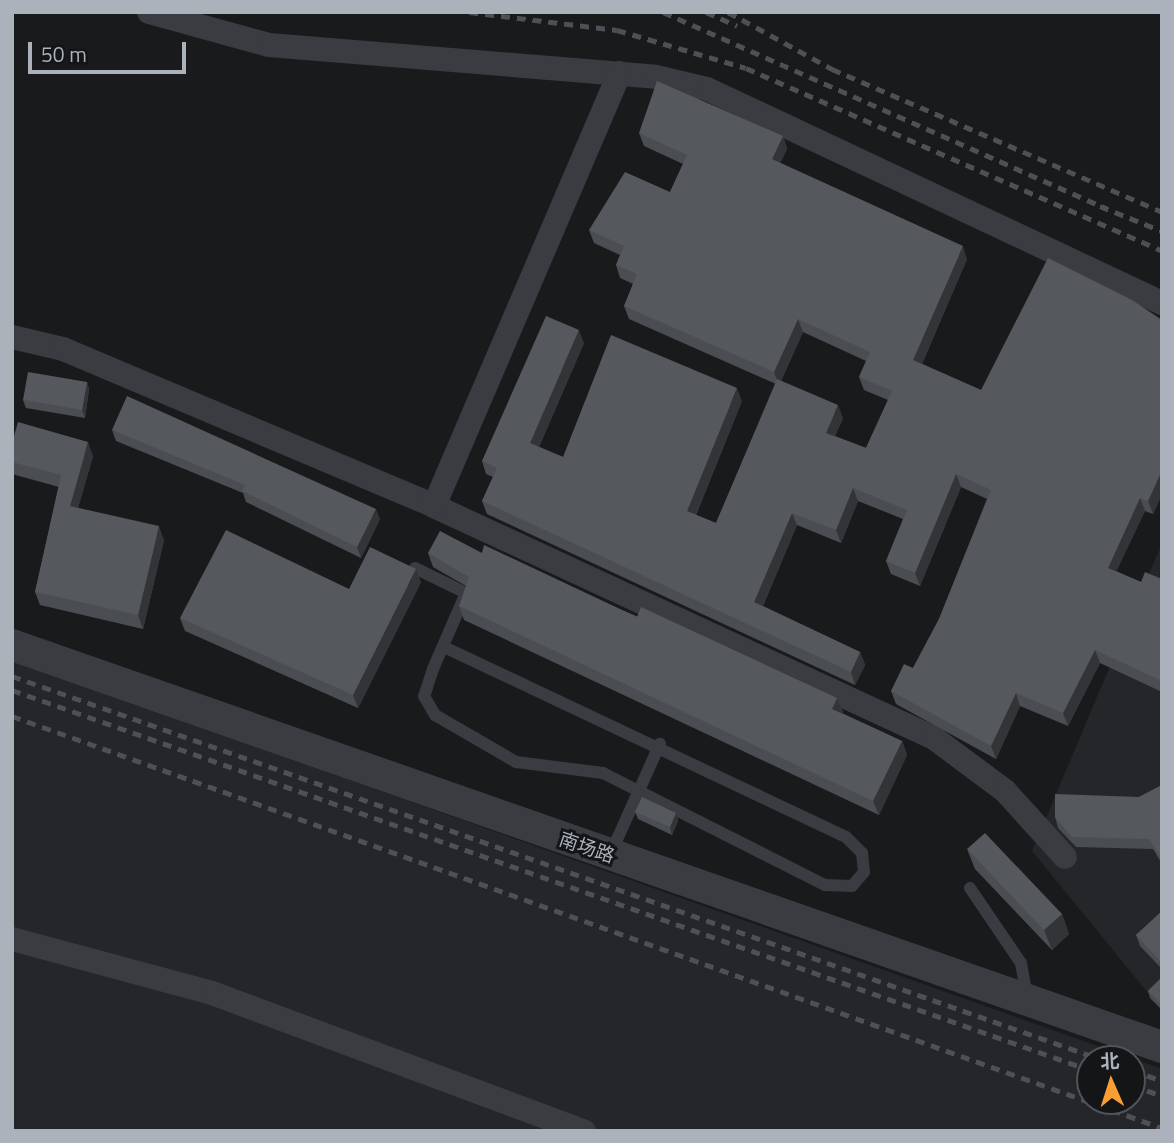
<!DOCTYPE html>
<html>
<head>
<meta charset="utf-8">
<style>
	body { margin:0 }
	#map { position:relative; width:1174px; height:1143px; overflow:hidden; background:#191a1c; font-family:"Titillium Web","Noto Sans SC",sans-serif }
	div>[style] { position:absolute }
	.built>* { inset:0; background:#252629 }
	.service>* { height:12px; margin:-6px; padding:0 6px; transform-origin:6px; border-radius:6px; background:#3a3c41 }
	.minor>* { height:24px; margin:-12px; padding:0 12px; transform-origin:12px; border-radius:12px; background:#3a3c41 }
	.tertiary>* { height:32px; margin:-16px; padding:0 16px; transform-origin:16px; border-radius:16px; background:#3a3c41 }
	.rail>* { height:5px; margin-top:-2.5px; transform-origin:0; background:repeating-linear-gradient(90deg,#4d5056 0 9px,transparent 0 16px) }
	.wall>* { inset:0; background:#4a4d51 }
	.shaded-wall>* { inset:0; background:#323437 }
	.building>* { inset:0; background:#55585d }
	span { translate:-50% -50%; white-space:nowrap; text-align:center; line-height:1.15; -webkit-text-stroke:6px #141517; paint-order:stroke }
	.street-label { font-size:19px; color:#abb2bc }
	.frame { position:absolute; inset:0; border:14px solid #abb2bc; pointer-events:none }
	.north { position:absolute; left:1076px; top:1045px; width:70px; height:70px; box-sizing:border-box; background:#141517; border:2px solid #505459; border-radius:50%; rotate:357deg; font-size:19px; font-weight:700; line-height:28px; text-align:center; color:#abb2bc }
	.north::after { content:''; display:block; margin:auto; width:24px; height:32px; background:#f99e34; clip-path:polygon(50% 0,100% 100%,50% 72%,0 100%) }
	.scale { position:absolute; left:28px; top:42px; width:158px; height:32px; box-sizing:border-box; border:4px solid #abb2bc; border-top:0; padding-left:9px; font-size:21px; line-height:24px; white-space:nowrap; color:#abb2bc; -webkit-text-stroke:5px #141517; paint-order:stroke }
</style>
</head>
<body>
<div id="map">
	<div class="built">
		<i style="clip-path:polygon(1162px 543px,1162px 1010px,1032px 851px)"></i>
		<i style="clip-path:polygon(evenodd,12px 660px,1162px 1069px,1162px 1131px,12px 1131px,12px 660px,1090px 1059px,1132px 1059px,1132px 1101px,1090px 1101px,1090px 1059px)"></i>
	</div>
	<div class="service">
		<i style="left:415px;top:568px;width:57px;rotate:26.1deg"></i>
		<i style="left:466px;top:593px;width:83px;rotate:113.5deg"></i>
		<i style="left:433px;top:669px;width:28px;rotate:108deg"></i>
		<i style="left:424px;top:696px;width:22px;rotate:60deg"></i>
		<i style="left:435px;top:715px;width:94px;rotate:30.1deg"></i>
		<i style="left:516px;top:762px;width:88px;rotate:7.2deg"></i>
		<i style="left:603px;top:773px;width:249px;rotate:26.8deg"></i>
		<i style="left:825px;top:885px;width:27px;rotate:2deg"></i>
		<i style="left:852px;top:886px;width:18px;rotate:-49deg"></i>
		<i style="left:864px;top:872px;width:19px;rotate:-96deg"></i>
		<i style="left:862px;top:853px;width:23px;rotate:-135deg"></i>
		<i style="left:846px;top:837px;width:445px;rotate:-154.7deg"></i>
		<i style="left:610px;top:855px;width:122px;rotate:-65.8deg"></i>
		<i style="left:970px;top:888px;width:91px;rotate:55.8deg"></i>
		<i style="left:1021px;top:963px;width:35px;rotate:80deg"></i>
	</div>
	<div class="minor">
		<i style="left:149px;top:12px;width:124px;rotate:15.4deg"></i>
		<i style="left:269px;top:45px;width:388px;rotate:4.7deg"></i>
		<i style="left:656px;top:77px;width:52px;rotate:13.2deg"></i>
		<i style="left:707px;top:89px;width:503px;rotate:25.19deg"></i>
		<i style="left:12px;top:337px;width:52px;rotate:13.2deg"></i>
		<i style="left:63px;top:349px;width:403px;rotate:22.9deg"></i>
		<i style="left:434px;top:506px;width:551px;rotate:24.89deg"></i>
		<i style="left:934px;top:738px;width:89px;rotate:36.7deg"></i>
		<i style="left:1005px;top:791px;width:89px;rotate:47.7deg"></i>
		<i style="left:434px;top:506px;width:471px;rotate:-66.8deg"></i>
		<i style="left:12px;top:939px;width:207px;rotate:15.1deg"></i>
		<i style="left:212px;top:993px;width:397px;rotate:20.4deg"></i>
	</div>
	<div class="tertiary">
		<i style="left:12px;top:645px;width:1218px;rotate:19.27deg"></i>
	</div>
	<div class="rail">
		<i style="left:469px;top:12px;width:149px;rotate:6.9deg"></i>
		<i style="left:617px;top:30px;width:134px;rotate:16.4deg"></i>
		<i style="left:746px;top:68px;width:454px;rotate:23.7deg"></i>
		<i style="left:663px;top:12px;width:486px;rotate:23.9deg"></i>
		<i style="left:706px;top:12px;width:34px;rotate:24deg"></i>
		<i style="left:728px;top:12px;width:119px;rotate:28.7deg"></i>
		<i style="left:832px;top:69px;width:360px;rotate:23.4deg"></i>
		<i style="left:1100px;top:206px;width:67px;rotate:22deg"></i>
		<i style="left:12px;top:676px;width:1153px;rotate:19.39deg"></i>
		<i style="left:12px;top:690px;width:1143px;rotate:19.42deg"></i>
		<i style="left:12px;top:716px;width:1222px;rotate:19.71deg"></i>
		<i style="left:1132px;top:1070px;width:32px;rotate:20deg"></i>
		<i style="left:1132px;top:1085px;width:32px;rotate:20deg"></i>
	</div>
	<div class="wall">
		<i style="clip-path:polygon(evenodd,639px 133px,783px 136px,787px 149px,780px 163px,967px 259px,922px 364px,981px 390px,1162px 320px,1162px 494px,1153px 514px,1145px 511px,1116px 571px,1141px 582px,1162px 579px,1162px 692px,1100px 663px,1068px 726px,1020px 706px,996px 759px,896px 704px,891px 691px,913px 668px,939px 619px,987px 499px,961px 487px,920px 586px,891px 574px,886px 561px,903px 519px,858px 501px,841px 543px,797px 525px,763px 606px,860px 652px,865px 665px,855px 685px,487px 514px,482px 501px,493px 477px,486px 474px,482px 461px,584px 343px,539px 447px,563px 457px,742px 401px,696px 515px,716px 523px,776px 384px,629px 319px,624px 306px,633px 284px,620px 278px,616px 265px,620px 255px,594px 243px,589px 230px,670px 192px,683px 164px,644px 146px,639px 133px,803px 332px,866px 361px,859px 377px,864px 390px,888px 400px,866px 448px,835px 436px,843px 418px,781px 381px,803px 332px)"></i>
		<i style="clip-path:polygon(87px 382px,89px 389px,85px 418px,26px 408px,23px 400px)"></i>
		<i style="clip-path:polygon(112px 430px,380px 519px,361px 558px,246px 502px,243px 493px,116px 441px)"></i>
		<i style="clip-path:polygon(12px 443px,93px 456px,78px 508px,164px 540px,143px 629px,40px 605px,35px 592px,59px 487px,12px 474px)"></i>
		<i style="clip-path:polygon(428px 553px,482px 553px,837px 698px,843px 712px,842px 713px,902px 741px,907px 755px,879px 815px,464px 620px,459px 606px,466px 586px,433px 567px)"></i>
		<i style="clip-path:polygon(421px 582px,358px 708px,185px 631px,180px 618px,349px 589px)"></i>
		<i style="clip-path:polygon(1162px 785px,1162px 864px,1153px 849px,1076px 847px,1058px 828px,1055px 817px,1139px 797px)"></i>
		<i style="clip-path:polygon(635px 812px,676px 813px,678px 821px,672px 835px,638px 819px)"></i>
		<i style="clip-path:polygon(967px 849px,1062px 914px,1069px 934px,1052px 950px,975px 869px)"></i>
		<i style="clip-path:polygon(1162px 911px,1162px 969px,1140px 946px,1136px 935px)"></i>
		<i style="clip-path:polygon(1162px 977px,1162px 1010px,1150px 998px,1148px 991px)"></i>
	</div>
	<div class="shaded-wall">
		<i style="clip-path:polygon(783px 136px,787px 149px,776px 172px,772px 159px)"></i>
		<i style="clip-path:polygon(963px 246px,967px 259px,918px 373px,913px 360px)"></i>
		<i style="clip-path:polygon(798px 319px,803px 332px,779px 385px,774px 372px)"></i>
		<i style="clip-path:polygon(579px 330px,584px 343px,535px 456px,530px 443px)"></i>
		<i style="clip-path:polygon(87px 382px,89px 389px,85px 418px,82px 410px)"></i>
		<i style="clip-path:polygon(737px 388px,742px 401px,692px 524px,687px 511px)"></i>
		<i style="clip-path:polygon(838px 405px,843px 418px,831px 445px,826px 433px)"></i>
		<i style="clip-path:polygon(88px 442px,93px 456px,75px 519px,70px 506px)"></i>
		<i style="clip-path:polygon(1162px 470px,1162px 494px,1153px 514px,1148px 501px)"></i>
		<i style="clip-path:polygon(956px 474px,961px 487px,920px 586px,915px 573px)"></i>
		<i style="clip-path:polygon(853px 488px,858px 501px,841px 543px,836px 530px)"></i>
		<i style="clip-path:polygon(1140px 498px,1145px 511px,1112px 581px,1108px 568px)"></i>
		<i style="clip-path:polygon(376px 509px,380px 519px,361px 558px,357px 547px)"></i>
		<i style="clip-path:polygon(792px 513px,797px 525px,759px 615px,754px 602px)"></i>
		<i style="clip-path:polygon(159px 526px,164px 540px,143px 629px,138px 615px)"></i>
		<i style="clip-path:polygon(416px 569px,421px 582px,358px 708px,353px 695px)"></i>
		<i style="clip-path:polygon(1095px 650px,1100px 663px,1068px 726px,1063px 713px)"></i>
		<i style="clip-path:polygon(860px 652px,865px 665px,855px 685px,851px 672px)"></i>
		<i style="clip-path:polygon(1016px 693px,1020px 706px,996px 759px,991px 746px)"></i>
		<i style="clip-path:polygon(837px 698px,843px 712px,837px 723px,832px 709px)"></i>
		<i style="clip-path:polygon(902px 741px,907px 755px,879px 815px,873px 801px)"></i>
		<i style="clip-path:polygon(676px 813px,678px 821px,672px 835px,670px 827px)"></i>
		<i style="clip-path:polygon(1062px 914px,1069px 934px,1052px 950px,1044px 930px)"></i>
	</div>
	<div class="building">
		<i style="clip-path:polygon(657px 81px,783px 136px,772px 159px,963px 246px,913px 360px,981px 390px,1048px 258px,1132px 300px,1162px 320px,1162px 470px,1148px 501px,1140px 498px,1108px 568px,1141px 582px,1145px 572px,1162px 579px,1162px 681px,1095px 650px,1063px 713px,1016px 693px,991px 746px,891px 691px,904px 664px,913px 668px,939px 619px,991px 490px,956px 474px,915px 573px,886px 561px,907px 510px,853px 488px,836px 530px,792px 513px,754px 602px,860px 652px,851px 672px,482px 501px,497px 468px,482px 461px,546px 316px,579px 330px,530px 443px,563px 457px,611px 335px,737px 388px,687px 511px,716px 523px,777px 379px,838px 405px,826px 433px,866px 448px,892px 391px,859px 377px,870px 352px,798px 319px,774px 372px,624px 306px,637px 274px,616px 265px,624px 246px,589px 230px,625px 172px,670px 192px,687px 155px,639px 133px)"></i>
		<i style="clip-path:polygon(28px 372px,87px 382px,82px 410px,23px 400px)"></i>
		<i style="clip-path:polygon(127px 396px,376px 509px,357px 547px,242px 491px,245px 485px,112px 430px)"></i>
		<i style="clip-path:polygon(18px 422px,88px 442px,70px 506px,159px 526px,138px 615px,35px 592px,61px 475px,12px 462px,12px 443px)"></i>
		<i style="clip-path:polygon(226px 530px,349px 589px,370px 547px,416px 569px,353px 695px,180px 618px)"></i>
		<i style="clip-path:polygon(440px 531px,482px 553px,484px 545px,637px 617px,641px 607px,837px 698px,832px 709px,902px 741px,873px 801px,459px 606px,469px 577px,428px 553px)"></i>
		<i style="clip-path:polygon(1162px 785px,1162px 859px,1149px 839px,1072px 837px,1055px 817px,1055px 794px,1139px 797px)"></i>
		<i style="clip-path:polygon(642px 797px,676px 813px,670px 827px,635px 812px)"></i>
		<i style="clip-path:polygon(985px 833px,1062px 914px,1044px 930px,967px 849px)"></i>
		<i style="clip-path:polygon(1162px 911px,1162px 963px,1136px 935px)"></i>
		<i style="clip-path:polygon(1162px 977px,1162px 1005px,1148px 991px)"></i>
	</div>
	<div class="street-label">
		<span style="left:587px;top:847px;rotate:19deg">南场路</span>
	</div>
	<div class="frame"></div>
	<div class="north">北</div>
	<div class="scale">50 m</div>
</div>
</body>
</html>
